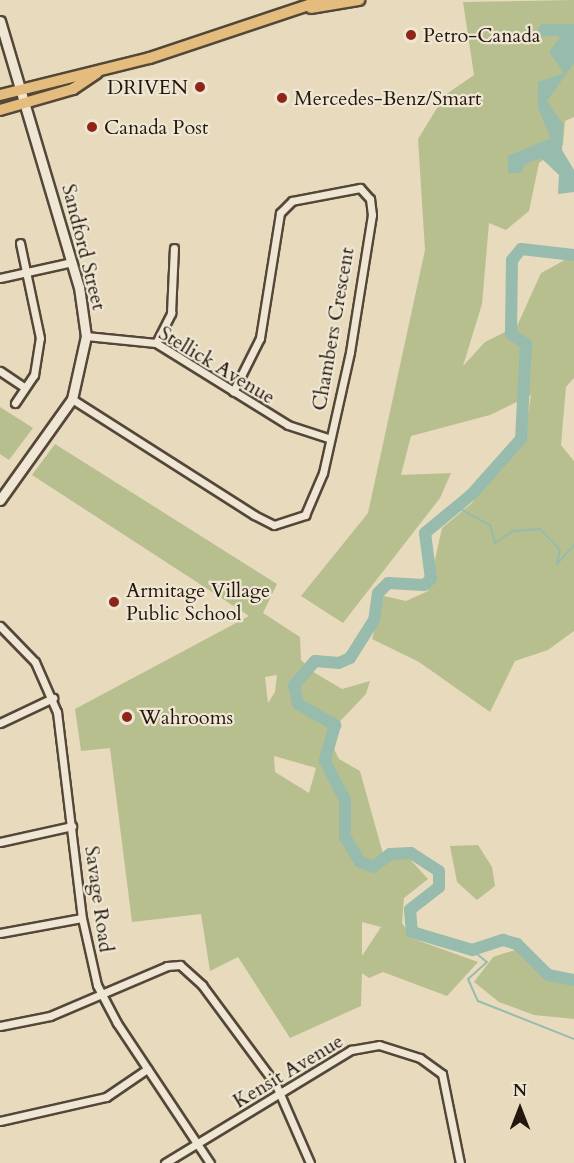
<!DOCTYPE html>
<html>
<head>
<meta charset="utf-8">
<style>
	body { margin:0 }
	#map { position:relative; width:574px; height:1163px; overflow:hidden; background:#e7dabd; font-family:Cardo,serif }
	div>[style] { position:absolute }
	.green>* { inset:0; background:#b8bf8f }
	.water>* { inset:0; background:#97bbad }
	.stream>* { height:2px; margin:-1px; padding:0 1px; transform-origin:1px; border-radius:1px; background:#97bbad }
	.river>* { height:12px; margin:-6px; padding:0 6px; transform-origin:6px; border-radius:6px; background:#97bbad }
	.roads { filter:drop-shadow(2px 0 #544739) drop-shadow(-2px 0 #544739) drop-shadow(0 2px #544739) drop-shadow(0 -2px #544739) }
	.street>* { height:7px; margin:-3.5px; padding:0 3.5px; transform-origin:3.5px; border-radius:3.5px; background:#efe7d4 }
	.secondary>* { height:9px; margin:-4.5px; padding:0 4.5px; transform-origin:4.5px; border-radius:4.5px; background:#efe7d4 }
	.primary>* { height:10px; margin:-5px; padding:0 5px; transform-origin:5px; border-radius:5px; background:#e4bd7e }
	.dots>* { width:16px; height:16px; translate:-50% -50%; box-sizing:border-box; border:3px solid #efe7d4; border-radius:50% }
	span { translate:-50% -50%; white-space:nowrap; text-align:center; line-height:1.15; -webkit-text-stroke:4.5px #efe7d4; paint-order:stroke }
	.poi-label { font-size:20px; color:#23160d }
	.left { translate:0 -50%; text-align:left }
	.right { translate:-100% -50%; text-align:right }
	.street-label { font-size:20px; color:#23160d }
	.north { position:absolute; left:490px; top:1079px; width:60px; height:60px; -webkit-text-stroke:4px #efe7d4; paint-order:stroke; rotate:0deg; font-size:16px; font-weight:700; line-height:24px; text-align:center; color:#23160d }
	.north::after { content:''; display:block; margin:auto; width:21px; height:27px; background:#23160d; clip-path:polygon(50% 0,100% 100%,50% 72%,0 100%) }
</style>
</head>
<body>
<div id="map">
	<div class="green">
		<i style="clip-path:polygon(574px 0,574px 117px,565px 121px,563px 145px,539px 163px,529px 211px,506px 230px,489px 223px,482px 304px,463px 366px,485px 342px,517px 326px,541px 273px,574px 255px,574px 378px,566px 387px,561px 445px,574px 461px,574px 631px,548px 650px,515px 661px,490px 712px,419px 662px,372px 639px,384px 596px,406px 601px,428px 591px,442px 528px,472px 503px,525px 434px,531px 395px,490px 415px,411px 436px,401px 475px,451px 473px,440px 498px,343px 623px,301px 596px,368px 513px,425px 250px,418px 139px,445px 95px,474px 75px,463px 2px)"></i>
		<i style="clip-path:polygon(0 407px,33px 428px,9px 460px,0 454px)"></i>
		<i style="clip-path:polygon(evenodd,55px 444px,277px 584px,263px 613px,300px 637px,301px 660px,315px 673px,342px 689px,370px 681px,366px 694px,327px 735px,339px 759px,360px 771px,385px 861px,407px 856px,428px 879px,404px 898px,402px 923px,414px 939px,478px 962px,447px 996px,383px 972px,369px 978px,362px 973px,361px 1006px,290px 1038px,238px 957px,210px 971px,201px 914px,132px 922px,110px 748px,81px 751px,75px 709px,249px 616px,32px 475px,55px 444px,277px 675px,275px 692px,268px 703px,265px 677px,277px 675px,55px 444px,274px 756px,316px 768px,309px 793px,275px 772px,274px 756px,55px 444px,362px 922px,381px 927px,362px 956px,362px 922px)"></i>
		<i style="clip-path:polygon(478px 845px,492px 867px,495px 886px,477px 900px,457px 882px,450px 846px)"></i>
		<i style="clip-path:polygon(515px 950px,574px 983px,574px 1019px,534px 1015px,499px 1002px,474px 982px,493px 957px)"></i>
	</div>
	<div class="water">
		<i style="clip-path:polygon(541px 24px,574px 24px,574px 63px,547px 101px,563px 124px,562px 150px,574px 170px,574px 192px,558px 194px,559px 175px,541px 158px,524px 165px,522px 173px,508px 173px,508px 156px,551px 138px,538px 108px,538px 82px,564px 73px,549px 52px,561px 36px,534px 36px)"></i>
	</div>
	<div class="stream">
		<i style="left:457px;top:507px;width:38px;rotate:29deg"></i>
		<i style="left:490px;top:525px;width:19px;rotate:74deg"></i>
		<i style="left:495px;top:543px;width:22px;rotate:-34deg"></i>
		<i style="left:513px;top:531px;width:27px;rotate:-4deg"></i>
		<i style="left:540px;top:529px;width:29px;rotate:46deg"></i>
		<i style="left:560px;top:550px;width:14px;rotate:102deg"></i>
		<i style="left:557px;top:564px;width:25px;rotate:-48deg"></i>
		<i style="left:472px;top:950px;width:19px;rotate:39deg"></i>
		<i style="left:487px;top:962px;width:25px;rotate:138deg"></i>
		<i style="left:468px;top:979px;width:24px;rotate:66deg"></i>
		<i style="left:478px;top:1001px;width:103px;rotate:21.6deg"></i>
	</div>
	<div class="river">
		<i style="left:574px;top:255px;width:53px;rotate:-173.5deg"></i>
		<i style="left:521px;top:249px;width:14px;rotate:129deg"></i>
		<i style="left:512px;top:260px;width:74px;rotate:90.8deg"></i>
		<i style="left:511px;top:334px;width:18px;rotate:34deg"></i>
		<i style="left:526px;top:344px;width:95px;rotate:93deg"></i>
		<i style="left:521px;top:439px;width:74px;rotate:131.7deg"></i>
		<i style="left:472px;top:494px;width:61px;rotate:140.3deg"></i>
		<i style="left:425px;top:533px;width:46px;rotate:82.6deg"></i>
		<i style="left:431px;top:579px;width:9px;rotate:139deg"></i>
		<i style="left:424px;top:585px;width:36px;rotate:-177deg"></i>
		<i style="left:388px;top:583px;width:14px;rotate:135deg"></i>
		<i style="left:378px;top:593px;width:27px;rotate:98deg"></i>
		<i style="left:374px;top:620px;width:45px;rotate:122.3deg"></i>
		<i style="left:350px;top:658px;width:12px;rotate:156deg"></i>
		<i style="left:339px;top:663px;width:24px;rotate:-175deg"></i>
		<i style="left:315px;top:661px;width:32px;rotate:131deg"></i>
		<i style="left:294px;top:685px;width:19px;rotate:78deg"></i>
		<i style="left:298px;top:704px;width:43px;rotate:29.6deg"></i>
		<i style="left:335px;top:725px;width:37px;rotate:106deg"></i>
		<i style="left:325px;top:761px;width:44px;rotate:62.9deg"></i>
		<i style="left:345px;top:800px;width:37px;rotate:90deg"></i>
		<i style="left:345px;top:837px;width:29px;rotate:59deg"></i>
		<i style="left:360px;top:862px;width:14px;rotate:21deg"></i>
		<i style="left:373px;top:867px;width:21px;rotate:-37deg"></i>
		<i style="left:390px;top:854px;width:21px;rotate:-3deg"></i>
		<i style="left:411px;top:853px;width:33px;rotate:33deg"></i>
		<i style="left:439px;top:871px;width:16px;rotate:90deg"></i>
		<i style="left:439px;top:887px;width:37px;rotate:142deg"></i>
		<i style="left:410px;top:910px;width:22px;rotate:85deg"></i>
		<i style="left:412px;top:932px;width:63px;rotate:16.7deg"></i>
		<i style="left:472px;top:950px;width:33px;rotate:-18deg"></i>
		<i style="left:503px;top:940px;width:15px;rotate:16deg"></i>
		<i style="left:517px;top:944px;width:44px;rotate:45deg"></i>
		<i style="left:548px;top:975px;width:26px;rotate:11deg"></i>
	</div>
	<div class="roads">
		<div class="street">
			<i style="left:0;top:278px;width:74px;rotate:-12.5deg"></i>
			<i style="left:86px;top:336px;width:70px;rotate:5.7deg"></i>
			<i style="left:156px;top:343px;width:155px;rotate:31.8deg"></i>
			<i style="left:288px;top:425px;width:42px;rotate:18deg"></i>
			<i style="left:156px;top:343px;width:34px;rotate:-63deg"></i>
			<i style="left:171px;top:313px;width:65px;rotate:-87.4deg"></i>
			<i style="left:0;top:371px;width:29px;rotate:34deg"></i>
			<i style="left:72px;top:399px;width:216px;rotate:32.5deg"></i>
			<i style="left:254px;top:515px;width:22px;rotate:27deg"></i>
			<i style="left:274px;top:525px;width:33px;rotate:-18deg"></i>
			<i style="left:305px;top:515px;width:46px;rotate:-66.8deg"></i>
			<i style="left:323px;top:473px;width:124px;rotate:-77.4deg"></i>
			<i style="left:350px;top:352px;width:139px;rotate:-80.9deg"></i>
			<i style="left:372px;top:215px;width:16px;rotate:-97deg"></i>
			<i style="left:370px;top:199px;width:15px;rotate:-132deg"></i>
			<i style="left:360px;top:188px;width:69px;rotate:169.2deg"></i>
			<i style="left:292px;top:201px;width:17px;rotate:135deg"></i>
			<i style="left:280px;top:213px;width:127px;rotate:99.1deg"></i>
			<i style="left:260px;top:338px;width:60px;rotate:116.6deg"></i>
			<i style="left:15px;top:403px;width:34px;rotate:-56deg"></i>
			<i style="left:34px;top:375px;width:37px;rotate:-81deg"></i>
			<i style="left:40px;top:338px;width:97px;rotate:-101.9deg"></i>
			<i style="left:0;top:626px;width:50px;rotate:45.8deg"></i>
			<i style="left:35px;top:662px;width:55px;rotate:66.3deg"></i>
			<i style="left:57px;top:712px;width:208px;rotate:83.1deg"></i>
			<i style="left:82px;top:918px;width:69px;rotate:77.4deg"></i>
			<i style="left:97px;top:985px;width:43px;rotate:62.2deg"></i>
			<i style="left:117px;top:1023px;width:168px;rotate:56.4deg"></i>
			<i style="left:0;top:723px;width:59px;rotate:-25.3deg"></i>
			<i style="left:0;top:842px;width:74px;rotate:-12.5deg"></i>
			<i style="left:0;top:933px;width:83px;rotate:-10.4deg"></i>
			<i style="left:0;top:1026px;width:51px;rotate:-11.3deg"></i>
			<i style="left:50px;top:1016px;width:127px;rotate:-23.1deg"></i>
			<i style="left:167px;top:966px;width:13px;rotate:-4deg"></i>
			<i style="left:180px;top:965px;width:30px;rotate:42deg"></i>
			<i style="left:202px;top:985px;width:124px;rotate:53.5deg"></i>
			<i style="left:276px;top:1085px;width:85px;rotate:66.4deg"></i>
			<i style="left:0;top:1121px;width:109px;rotate:-12.8deg"></i>
			<i style="left:106px;top:1097px;width:50px;rotate:-34.3deg"></i>
			<i style="left:165px;top:1163px;width:218px;rotate:-31.3deg"></i>
			<i style="left:351px;top:1050px;width:28px;rotate:-10deg"></i>
			<i style="left:379px;top:1045px;width:43px;rotate:17.6deg"></i>
			<i style="left:420px;top:1058px;width:27px;rotate:36deg"></i>
			<i style="left:442px;top:1074px;width:91px;rotate:78.6deg"></i>
		</div>
		<div class="secondary">
			<i style="left:0;top:21px;width:277px;rotate:73.5deg"></i>
			<i style="left:79px;top:287px;width:49px;rotate:81.9deg"></i>
			<i style="left:86px;top:336px;width:65px;rotate:102.5deg"></i>
			<i style="left:72px;top:399px;width:124px;rotate:125.5deg"></i>
		</div>
		<div class="primary">
			<i style="left:311px;top:8px;width:49px;rotate:-9.5deg"></i>
			<i style="left:0;top:95px;width:154px;rotate:-13.9deg"></i>
			<i style="left:150px;top:58px;width:182px;rotate:-18.5deg"></i>
			<i style="left:0;top:110px;width:76px;rotate:-16deg"></i>
			<i style="left:73px;top:89px;width:29px;rotate:-34deg"></i>
		</div>
	</div>
	<div class="dots">
		<i style="left:411px;top:35px;background:#8f2418"></i>
		<i style="left:200px;top:87px;background:#8f2418"></i>
		<i style="left:282px;top:98px;background:#8f2418"></i>
		<i style="left:92px;top:127px;background:#8f2418"></i>
		<i style="left:114px;top:602px;background:#8f2418"></i>
		<i style="left:127px;top:717px;background:#8f2418"></i>
	</div>
	<div class="poi-label">
		<span class="left" style="left:423px;top:35px">Petro-Canada</span>
		<span class="right" style="left:188px;top:87px">DRIVEN</span>
		<span class="left" style="left:294px;top:98px">Mercedes-Benz/Smart</span>
		<span class="left" style="left:104px;top:127px">Canada Post</span>
		<span class="left" style="left:126px;top:602px">Armitage Village<br>Public School</span>
		<span class="left" style="left:139px;top:717px">Wahrooms</span>
	</div>
	<div class="street-label">
		<span style="left:84px;top:247px;rotate:76deg">Sandford Street</span>
		<span style="left:333px;top:329px;rotate:-80deg">Chambers Crescent</span>
		<span style="left:217px;top:365px;rotate:31deg">Stellick Avenue</span>
		<span style="left:99px;top:899px;rotate:82deg">Savage Road</span>
		<span style="left:288px;top:1071px;rotate:-31deg">Kensit Avenue</span>
	</div>
	<div class="north">N</div>
</div>
</body>
</html>
